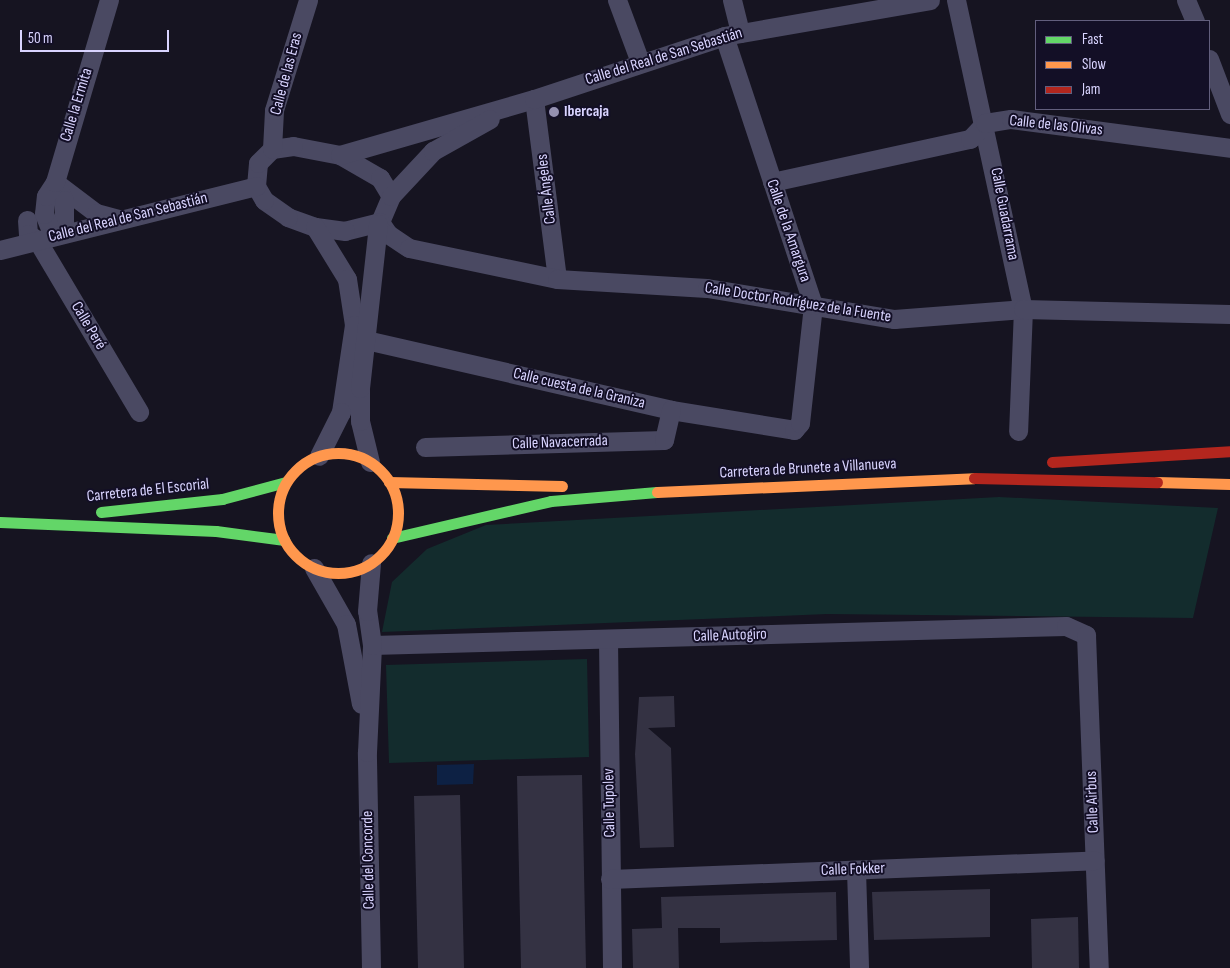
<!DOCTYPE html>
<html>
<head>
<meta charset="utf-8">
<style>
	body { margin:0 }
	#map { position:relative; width:1230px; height:968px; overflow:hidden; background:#161421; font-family:"Sofia Sans Condensed",sans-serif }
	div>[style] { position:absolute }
	.green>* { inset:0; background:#132c2d }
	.water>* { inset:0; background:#0d2144 }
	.building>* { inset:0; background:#343243 }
	.street>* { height:19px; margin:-9.5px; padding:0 9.5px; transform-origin:9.5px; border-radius:9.5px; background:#4a4962 }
	.fast>* { height:11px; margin:-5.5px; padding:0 5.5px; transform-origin:5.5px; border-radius:5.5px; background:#63d668 }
	.slow>* { height:11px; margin:-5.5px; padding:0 5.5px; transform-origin:5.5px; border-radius:5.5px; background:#ff974d }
	.slow>.ring { margin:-5.5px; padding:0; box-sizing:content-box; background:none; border:11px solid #ff974d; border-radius:50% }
	.jam>* { height:11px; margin:-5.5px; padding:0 5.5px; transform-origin:5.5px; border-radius:5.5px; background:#b3261e }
	.dots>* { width:14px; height:14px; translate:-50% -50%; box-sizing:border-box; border:2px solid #130f26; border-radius:50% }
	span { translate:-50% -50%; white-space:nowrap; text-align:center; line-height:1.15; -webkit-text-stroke:4px #130f26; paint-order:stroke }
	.street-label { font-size:16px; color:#d9d4ff }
	.poi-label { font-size:16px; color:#d9d4ff; font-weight:700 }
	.left { translate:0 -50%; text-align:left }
	.legend { position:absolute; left:1035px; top:20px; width:175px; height:90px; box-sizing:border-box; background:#130f26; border:1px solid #625e7d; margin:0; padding:6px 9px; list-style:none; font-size:15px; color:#d9d4ff }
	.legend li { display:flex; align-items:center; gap:10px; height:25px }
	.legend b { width:25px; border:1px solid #625e7d }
	.scale { position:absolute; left:20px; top:30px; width:149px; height:22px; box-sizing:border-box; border:2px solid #d9d4ff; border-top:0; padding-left:6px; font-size:15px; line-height:18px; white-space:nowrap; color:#d9d4ff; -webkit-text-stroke:4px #130f26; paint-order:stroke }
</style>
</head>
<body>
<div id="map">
	<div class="green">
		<i style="clip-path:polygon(999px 497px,1218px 508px,1193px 618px,827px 614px,382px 632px,392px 582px,427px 549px,486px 525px)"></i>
		<i style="clip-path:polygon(587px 659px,589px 757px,389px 763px,386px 665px)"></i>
	</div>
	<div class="water">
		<i style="clip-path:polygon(474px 764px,473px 784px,437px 785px,437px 765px)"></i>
	</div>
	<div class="building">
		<i style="clip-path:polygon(674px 696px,675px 727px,648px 728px,671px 748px,674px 847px,640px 848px,635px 754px,639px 697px)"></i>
		<i style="clip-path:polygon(582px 775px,586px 968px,521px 968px,517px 776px)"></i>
		<i style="clip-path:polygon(460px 795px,464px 968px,418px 968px,414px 796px)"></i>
		<i style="clip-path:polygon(990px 889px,990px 937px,874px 940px,872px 892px)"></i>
		<i style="clip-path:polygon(836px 892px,837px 940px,720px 943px,720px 928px,678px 928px,679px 968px,633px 968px,632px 929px,662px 928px,661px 897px)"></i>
		<i style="clip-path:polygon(1078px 917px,1079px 968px,1032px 968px,1031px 919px)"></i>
	</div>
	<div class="street">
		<i style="left:617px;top:0;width:66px;rotate:69.6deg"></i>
		<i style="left:732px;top:0;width:34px;rotate:76deg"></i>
		<i style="left:956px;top:0;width:316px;rotate:77.8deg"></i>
		<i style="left:1023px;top:309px;width:122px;rotate:92.3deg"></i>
		<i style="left:1186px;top:0;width:23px;rotate:67deg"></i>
		<i style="left:1209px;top:59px;width:59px;rotate:69.1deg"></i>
		<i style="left:534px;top:99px;width:181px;rotate:82.7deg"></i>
		<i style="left:293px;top:146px;width:48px;rotate:10.8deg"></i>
		<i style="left:340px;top:155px;width:46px;rotate:29.9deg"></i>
		<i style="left:380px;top:178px;width:21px;rotate:59deg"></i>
		<i style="left:391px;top:196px;width:28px;rotate:113deg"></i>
		<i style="left:380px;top:222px;width:36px;rotate:166deg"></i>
		<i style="left:345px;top:231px;width:30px;rotate:-172deg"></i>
		<i style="left:315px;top:227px;width:29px;rotate:-160deg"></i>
		<i style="left:288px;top:217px;width:29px;rotate:-145deg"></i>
		<i style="left:264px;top:200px;width:16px;rotate:-120deg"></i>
		<i style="left:256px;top:186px;width:23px;rotate:-85deg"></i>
		<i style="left:258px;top:163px;width:20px;rotate:-45deg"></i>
		<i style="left:272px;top:149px;width:21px;rotate:-8deg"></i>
		<i style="left:272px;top:149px;width:39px;rotate:-87deg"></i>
		<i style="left:274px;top:110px;width:115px;rotate:-72.8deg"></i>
		<i style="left:340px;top:155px;width:202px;rotate:-16.1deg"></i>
		<i style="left:534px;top:99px;width:200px;rotate:-18.3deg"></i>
		<i style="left:724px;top:36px;width:209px;rotate:-9.9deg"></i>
		<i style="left:55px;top:182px;width:51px;rotate:37.1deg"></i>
		<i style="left:96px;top:213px;width:24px;rotate:15deg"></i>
		<i style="left:772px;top:182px;width:203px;rotate:-12.3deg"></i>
		<i style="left:970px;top:139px;width:22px;rotate:-47deg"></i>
		<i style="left:985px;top:123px;width:26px;rotate:-9deg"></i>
		<i style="left:1011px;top:119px;width:221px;rotate:7.5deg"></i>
		<i style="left:56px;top:185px;width:17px;rotate:62deg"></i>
		<i style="left:64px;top:200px;width:33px;rotate:90deg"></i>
		<i style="left:391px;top:196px;width:62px;rotate:-47deg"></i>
		<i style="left:433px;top:151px;width:65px;rotate:-29.3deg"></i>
		<i style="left:27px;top:220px;width:14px;rotate:86deg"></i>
		<i style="left:28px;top:234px;width:11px;rotate:34deg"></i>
		<i style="left:37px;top:240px;width:200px;rotate:59.3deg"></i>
		<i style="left:380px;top:222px;width:14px;rotate:56deg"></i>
		<i style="left:388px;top:234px;width:25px;rotate:34deg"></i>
		<i style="left:409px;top:248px;width:151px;rotate:11.8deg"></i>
		<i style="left:557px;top:279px;width:150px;rotate:3.4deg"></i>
		<i style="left:707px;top:288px;width:190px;rotate:9.4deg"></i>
		<i style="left:894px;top:319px;width:129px;rotate:-4.4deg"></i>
		<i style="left:1023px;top:309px;width:207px;rotate:1.4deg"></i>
		<i style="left:315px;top:227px;width:61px;rotate:58.4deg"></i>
		<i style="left:347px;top:279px;width:47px;rotate:81.3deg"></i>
		<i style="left:354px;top:325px;width:88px;rotate:98.5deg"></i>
		<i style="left:341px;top:412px;width:49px;rotate:116.6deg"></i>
		<i style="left:53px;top:236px;width:24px;rotate:-112deg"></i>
		<i style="left:44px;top:214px;width:18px;rotate:-84deg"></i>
		<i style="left:46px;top:196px;width:17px;rotate:-57deg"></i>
		<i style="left:55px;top:182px;width:190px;rotate:-73.5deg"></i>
		<i style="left:0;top:250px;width:264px;rotate:-14deg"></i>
		<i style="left:366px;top:340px;width:313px;rotate:12.9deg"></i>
		<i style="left:671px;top:410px;width:125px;rotate:9.2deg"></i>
		<i style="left:794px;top:430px;width:9px;rotate:-49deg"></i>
		<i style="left:800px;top:423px;width:119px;rotate:-83.7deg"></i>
		<i style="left:813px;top:305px;width:283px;rotate:-108.3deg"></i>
		<i style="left:425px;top:447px;width:239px;rotate:-1.7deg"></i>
		<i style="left:664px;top:440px;width:31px;rotate:-77deg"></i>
		<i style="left:370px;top:462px;width:42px;rotate:-103.7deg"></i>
		<i style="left:360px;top:421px;width:33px;rotate:-90deg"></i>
		<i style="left:360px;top:388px;width:165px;rotate:-83.7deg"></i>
		<i style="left:314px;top:568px;width:64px;rotate:60.3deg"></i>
		<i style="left:346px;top:624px;width:81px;rotate:79.4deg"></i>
		<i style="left:608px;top:639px;width:329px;rotate:89.3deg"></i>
		<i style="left:372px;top:645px;width:694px;rotate:-1.57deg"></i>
		<i style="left:1066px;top:626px;width:22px;rotate:24deg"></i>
		<i style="left:1086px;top:635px;width:333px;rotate:87.8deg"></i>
		<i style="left:856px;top:870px;width:98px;rotate:88.2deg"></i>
		<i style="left:610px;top:879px;width:485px;rotate:-2.2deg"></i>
		<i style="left:371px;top:968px;width:216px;rotate:-91.1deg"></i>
		<i style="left:367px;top:752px;width:107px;rotate:-87.3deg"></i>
		<i style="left:372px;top:645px;width:34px;rotate:-98deg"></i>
		<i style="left:367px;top:611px;width:48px;rotate:-85.2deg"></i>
	</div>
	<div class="fast">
		<i style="left:101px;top:512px;width:122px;rotate:-6.1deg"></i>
		<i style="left:222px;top:499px;width:66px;rotate:-14.9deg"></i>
		<i style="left:0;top:522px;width:216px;rotate:2.4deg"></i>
		<i style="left:216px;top:531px;width:69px;rotate:7.5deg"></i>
		<i style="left:392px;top:538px;width:163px;rotate:-13.1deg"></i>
		<i style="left:551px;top:501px;width:106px;rotate:-4.9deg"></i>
	</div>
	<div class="slow">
		<i class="ring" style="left:278px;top:453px;width:109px;height:109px"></i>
		<i style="left:389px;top:482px;width:173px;rotate:1.3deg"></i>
		<i style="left:1157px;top:482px;width:73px;rotate:1.6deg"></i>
		<i style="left:657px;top:492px;width:317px;rotate:-2.5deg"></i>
	</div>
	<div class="jam">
		<i style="left:1052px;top:462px;width:178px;rotate:-3.5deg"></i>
		<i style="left:974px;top:478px;width:183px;rotate:1.3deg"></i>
	</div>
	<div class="dots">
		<i style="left:554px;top:112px;background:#9591b1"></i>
	</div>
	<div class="street-label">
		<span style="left:664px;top:57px;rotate:-17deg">Calle del Real de San Sebastián</span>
		<span style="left:287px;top:74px;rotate:-75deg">Calle de las Eras</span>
		<span style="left:77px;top:105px;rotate:-73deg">Calle la Ermita</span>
		<span style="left:1056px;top:126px;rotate:6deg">Calle de las Olivas</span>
		<span style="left:547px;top:189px;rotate:-97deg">Calle Ángeles</span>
		<span style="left:1004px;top:214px;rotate:79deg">Calle Guadarrama</span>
		<span style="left:128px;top:218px;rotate:-14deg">Calle del Real de San Sebastián</span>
		<span style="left:788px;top:231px;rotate:71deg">Calle de la Amargura</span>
		<span style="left:798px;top:303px;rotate:9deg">Calle Doctor Rodríguez de la Fuente</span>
		<span style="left:88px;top:326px;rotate:59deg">Calle Peré</span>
		<span style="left:579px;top:389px;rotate:13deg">Calle cuesta de la Graniza</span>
		<span style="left:560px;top:443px;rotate:-2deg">Calle Navacerrada</span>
		<span style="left:808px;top:469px;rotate:-3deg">Carretera de Brunete a Villanueva</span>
		<span style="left:148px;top:491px;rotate:-6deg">Carretera de El Escorial</span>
		<span style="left:730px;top:636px;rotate:-2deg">Calle Autogiro</span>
		<span style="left:1093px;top:802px;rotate:-92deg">Calle Airbus</span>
		<span style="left:610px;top:803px;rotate:-91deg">Calle Tupolev</span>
		<span style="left:369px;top:860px;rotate:-91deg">Calle del Concorde</span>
		<span style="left:853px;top:870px;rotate:-2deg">Calle Fokker</span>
	</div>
	<div class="poi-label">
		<span class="left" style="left:564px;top:112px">Ibercaja</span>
	</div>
	<ul class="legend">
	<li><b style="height:6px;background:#63d668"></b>Fast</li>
	<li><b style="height:6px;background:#ff974d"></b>Slow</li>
	<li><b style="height:6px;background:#b3261e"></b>Jam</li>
	</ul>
	<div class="scale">50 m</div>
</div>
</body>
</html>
